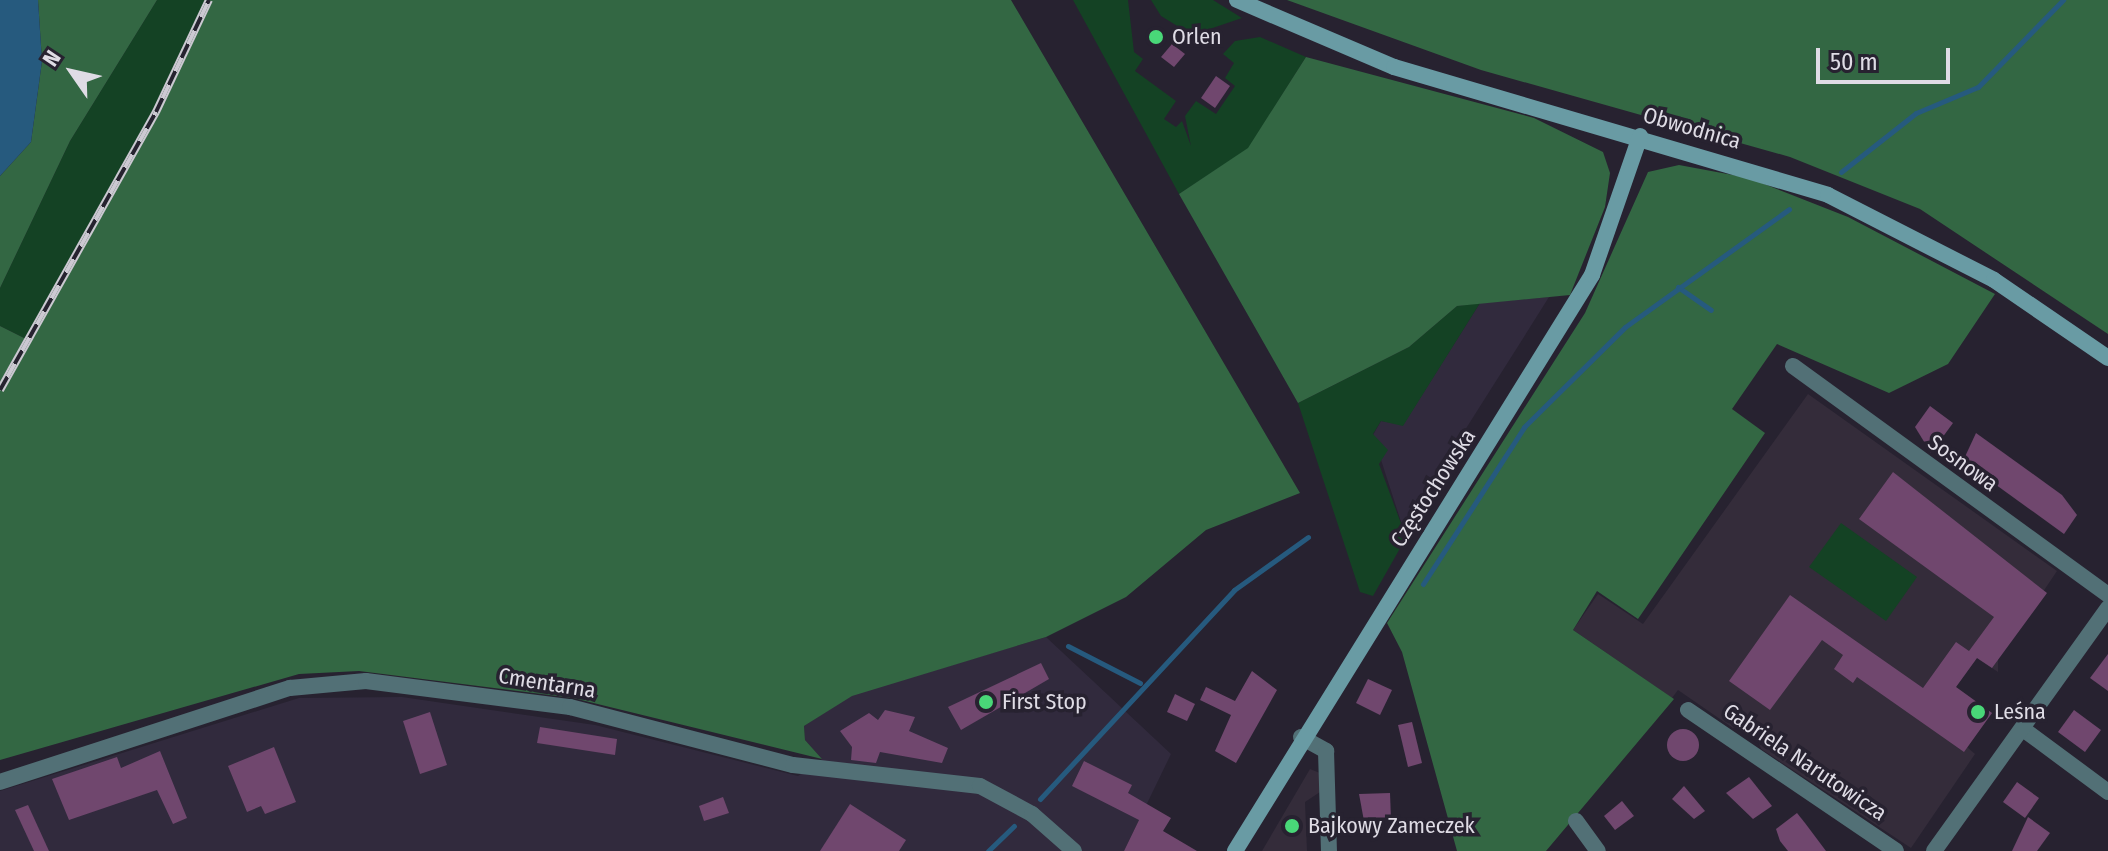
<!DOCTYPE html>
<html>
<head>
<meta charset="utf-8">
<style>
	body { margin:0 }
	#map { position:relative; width:2108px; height:851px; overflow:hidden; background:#272230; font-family:"Fira Sans Condensed",sans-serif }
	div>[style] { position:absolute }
	.built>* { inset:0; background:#312a3d }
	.education>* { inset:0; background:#342c3a }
	.green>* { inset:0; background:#144224 }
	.forest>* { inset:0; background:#336743 }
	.water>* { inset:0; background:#265a7e }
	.stream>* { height:5px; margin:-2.5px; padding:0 2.5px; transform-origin:2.5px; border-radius:2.5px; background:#265a7e }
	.building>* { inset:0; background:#70476e }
	.round { border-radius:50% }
	.street>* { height:16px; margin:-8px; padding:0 8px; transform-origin:8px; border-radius:8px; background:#527076 }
	.secondary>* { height:16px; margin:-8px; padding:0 8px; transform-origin:8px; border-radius:8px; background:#699ba4 }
	.rail>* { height:8px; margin-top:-4px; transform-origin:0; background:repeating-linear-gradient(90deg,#272230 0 15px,#ccc8d2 0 30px); box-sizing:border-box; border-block:2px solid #ccc8d2 }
	.dots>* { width:22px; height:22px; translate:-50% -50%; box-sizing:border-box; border:4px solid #272230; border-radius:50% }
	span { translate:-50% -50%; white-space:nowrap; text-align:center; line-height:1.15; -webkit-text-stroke:7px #272230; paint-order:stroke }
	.poi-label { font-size:22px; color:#dfdce5 }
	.left { translate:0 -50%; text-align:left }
	.street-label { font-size:22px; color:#dfdce5 }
	.north { position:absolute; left:32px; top:32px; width:80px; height:80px; -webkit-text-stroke:6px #272230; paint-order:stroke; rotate:304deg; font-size:22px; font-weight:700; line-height:32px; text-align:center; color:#dfdce5 }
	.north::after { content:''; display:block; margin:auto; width:28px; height:36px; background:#dfdce5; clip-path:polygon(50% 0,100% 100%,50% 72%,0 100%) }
	.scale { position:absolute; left:1816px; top:48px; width:134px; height:36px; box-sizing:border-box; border:4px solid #dfdce5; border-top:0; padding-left:10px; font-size:24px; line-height:28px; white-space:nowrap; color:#dfdce5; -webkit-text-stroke:6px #272230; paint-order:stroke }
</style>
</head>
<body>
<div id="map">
	<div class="built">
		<i style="clip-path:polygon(1549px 297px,1522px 340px,1403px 528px,1373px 435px,1381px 421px,1403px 425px,1480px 303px)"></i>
		<i style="clip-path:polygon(1046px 637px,1171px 754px,1124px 851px,0 851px,0 791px,299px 698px,402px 697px,595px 725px,798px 776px,822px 759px,805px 740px,804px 726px,852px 695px)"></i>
	</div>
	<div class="education">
		<i style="clip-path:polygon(1808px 394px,2057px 571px,1998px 659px,1998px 672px,1977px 658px,1956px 687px,1992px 713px,1967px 747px,1975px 754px,1911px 848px,1761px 749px,1752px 724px,1733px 728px,1678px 690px,1672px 698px,1573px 630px,1598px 594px,1643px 624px)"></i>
		<i style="clip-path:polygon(1310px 769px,1320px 773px,1320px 792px,1305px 802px,1307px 851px,1262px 851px)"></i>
	</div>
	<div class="green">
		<i style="clip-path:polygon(157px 0,209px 0,156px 112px,28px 340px,0 326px,0 288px,70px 141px)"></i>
		<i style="clip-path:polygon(1073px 0,1128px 0,1134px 52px,1143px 59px,1135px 71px,1176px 101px,1164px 119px,1176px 127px,1182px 121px,1191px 146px,1185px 116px,1196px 101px,1216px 114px,1235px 86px,1225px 78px,1234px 63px,1223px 54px,1235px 41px,1260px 37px,1306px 57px,1248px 149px,1179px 194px)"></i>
		<i style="clip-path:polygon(1151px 0,1213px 0,1242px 18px,1192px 35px,1161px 16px)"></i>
		<i style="clip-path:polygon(1480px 303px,1403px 426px,1381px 421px,1373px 434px,1388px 450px,1379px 464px,1402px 526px,1410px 516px,1411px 529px,1373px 596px,1360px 592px,1298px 403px,1409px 347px,1457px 306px)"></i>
		<i style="clip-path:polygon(1841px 523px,1917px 577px,1886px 621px,1809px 567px)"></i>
	</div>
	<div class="forest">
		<i style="clip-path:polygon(38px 0,157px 0,70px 141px,0 288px,0 176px,31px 142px,42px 61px)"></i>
		<i style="clip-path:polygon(209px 0,1011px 0,1300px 493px,1206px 530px,1126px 597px,1046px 637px,852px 696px,804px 726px,805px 740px,822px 759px,573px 698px,359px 671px,299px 674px,0 760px,0 326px,28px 340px,156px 112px)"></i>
		<i style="clip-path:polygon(1287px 0,2108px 0,2108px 334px,1920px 209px,1790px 157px,1481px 70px)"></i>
		<i style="clip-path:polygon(1306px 57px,1534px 118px,1603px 152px,1610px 173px,1605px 207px,1570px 295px,1457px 306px,1409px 347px,1298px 403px,1179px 194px,1248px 148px)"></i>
		<i style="clip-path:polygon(1679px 165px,1749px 178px,1848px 217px,1995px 294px,1948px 364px,1889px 393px,1777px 344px,1732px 409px,1765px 433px,1638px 619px,1597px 591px,1573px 630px,1674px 699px,1546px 851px,1457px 851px,1402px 652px,1387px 623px,1585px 313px,1648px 172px)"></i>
	</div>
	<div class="water">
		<i style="clip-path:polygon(0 0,38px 0,42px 61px,31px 142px,0 176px)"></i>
	</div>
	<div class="stream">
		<i style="left:1841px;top:172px;width:95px;rotate:-38.2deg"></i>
		<i style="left:1916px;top:113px;width:67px;rotate:-22.8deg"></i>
		<i style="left:1978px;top:87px;width:122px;rotate:-45.7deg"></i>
		<i style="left:1678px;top:287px;width:40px;rotate:34.9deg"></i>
		<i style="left:1423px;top:584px;width:187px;rotate:-57.2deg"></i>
		<i style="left:1524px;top:427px;width:142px;rotate:-44.7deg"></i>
		<i style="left:1625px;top:327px;width:202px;rotate:-35.7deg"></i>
		<i style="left:1068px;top:646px;width:81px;rotate:27.2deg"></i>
		<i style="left:1040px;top:799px;width:285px;rotate:-47.1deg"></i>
		<i style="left:1234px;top:590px;width:91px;rotate:-35.6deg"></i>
		<i style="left:988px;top:851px;width:36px;rotate:-44deg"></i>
	</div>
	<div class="building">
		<i style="clip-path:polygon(1172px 44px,1185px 54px,1174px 67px,1161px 57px)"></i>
		<i style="clip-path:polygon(1216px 76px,1230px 86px,1215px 108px,1201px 98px)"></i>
		<i style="clip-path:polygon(1930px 406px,1953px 423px,1931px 453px,1915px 427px)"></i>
		<i style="clip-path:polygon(1976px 433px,2062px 495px,2077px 515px,2064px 534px,1963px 461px)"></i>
		<i style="clip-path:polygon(1893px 472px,2047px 593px,1992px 668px,1977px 658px,1956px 687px,1992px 713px,1964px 752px,1857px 677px,1853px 683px,1834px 669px,1843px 655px,1822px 640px,1770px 710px,1729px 681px,1790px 595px,1923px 688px,1956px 642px,1969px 651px,1994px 617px,1859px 519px)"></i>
		<i style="clip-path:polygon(2108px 654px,2108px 691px,2090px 678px)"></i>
		<i style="clip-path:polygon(1041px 663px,1049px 679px,961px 730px,948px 707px)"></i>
		<i style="clip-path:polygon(1252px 671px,1277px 690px,1236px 763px,1215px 751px,1231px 715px,1200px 700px,1206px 687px,1235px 701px)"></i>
		<i style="clip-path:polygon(1368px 679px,1392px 690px,1380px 715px,1356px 703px)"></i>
		<i style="clip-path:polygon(1175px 694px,1195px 704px,1187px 721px,1167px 712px)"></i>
		<i style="clip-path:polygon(885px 710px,915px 717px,909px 731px,948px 748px,942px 763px,880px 752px,876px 763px,851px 760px,852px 747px,840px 731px,869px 713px,878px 720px)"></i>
		<i style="clip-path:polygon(2074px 710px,2101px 730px,2085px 752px,2058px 732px)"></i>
		<i style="clip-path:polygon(430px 712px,447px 765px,420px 774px,403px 721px)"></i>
		<i style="clip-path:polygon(1412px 722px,1422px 763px,1408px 767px,1398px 725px)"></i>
		<i style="clip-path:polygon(540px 727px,617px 739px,615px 755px,537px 743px)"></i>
		<i class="round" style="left:1667px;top:729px;width:32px;height:32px"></i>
		<i style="clip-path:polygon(274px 747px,296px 802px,265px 814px,261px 806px,247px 812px,228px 766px)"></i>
		<i style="clip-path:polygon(160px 751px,187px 818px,173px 824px,157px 790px,69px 820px,52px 779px,117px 757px,121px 768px)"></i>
		<i style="clip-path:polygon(1084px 761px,1132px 785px,1128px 793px,1171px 818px,1163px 831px,1197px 851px,1124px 851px,1139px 820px,1072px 786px)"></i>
		<i style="clip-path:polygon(1749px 777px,1772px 806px,1753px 819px,1726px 793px)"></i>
		<i style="clip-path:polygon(2017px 782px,2039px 798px,2025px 818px,2003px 802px)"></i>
		<i style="clip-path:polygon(1684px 786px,1705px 811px,1694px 819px,1672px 799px)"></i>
		<i style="clip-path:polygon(1390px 793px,1391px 820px,1364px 821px,1359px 794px)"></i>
		<i style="clip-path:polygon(723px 797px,729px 813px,704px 821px,699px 806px)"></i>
		<i style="clip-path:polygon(1622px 801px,1634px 816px,1615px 830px,1604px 816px)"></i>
		<i style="clip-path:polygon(850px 804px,906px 840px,899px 851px,820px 851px)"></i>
		<i style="clip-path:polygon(28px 805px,49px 851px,34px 851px,15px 810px)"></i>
		<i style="clip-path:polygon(1797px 813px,1805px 823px,1826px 851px,1788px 851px,1780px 841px,1776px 829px)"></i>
		<i style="clip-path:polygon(2028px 817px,2050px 833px,2037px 851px,2012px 851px)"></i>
	</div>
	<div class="street">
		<i style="left:1793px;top:366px;width:389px;rotate:36deg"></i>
		<i style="left:1688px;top:710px;width:251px;rotate:34.1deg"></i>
		<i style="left:2023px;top:729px;width:106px;rotate:36.5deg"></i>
		<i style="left:1301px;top:737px;width:29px;rotate:29deg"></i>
		<i style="left:1326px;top:751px;width:100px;rotate:88.3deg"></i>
		<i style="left:0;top:782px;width:305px;rotate:-18deg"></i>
		<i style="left:290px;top:688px;width:76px;rotate:-5.3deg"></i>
		<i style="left:366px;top:681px;width:206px;rotate:7.3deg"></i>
		<i style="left:570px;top:707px;width:230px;rotate:14.6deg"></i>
		<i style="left:793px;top:765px;width:188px;rotate:6.4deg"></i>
		<i style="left:980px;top:786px;width:59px;rotate:28.3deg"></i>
		<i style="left:1032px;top:814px;width:56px;rotate:41.4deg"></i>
		<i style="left:1576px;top:821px;width:37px;rotate:54deg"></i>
		<i style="left:1934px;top:851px;width:299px;rotate:-54.4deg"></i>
	</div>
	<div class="secondary">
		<i style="left:1237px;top:0;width:171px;rotate:23.1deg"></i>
		<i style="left:1394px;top:67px;width:452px;rotate:16.4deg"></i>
		<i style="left:1828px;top:195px;width:186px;rotate:27.1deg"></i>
		<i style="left:1994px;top:280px;width:138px;rotate:34.4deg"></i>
		<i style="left:1235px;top:851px;width:678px;rotate:-58.21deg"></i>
		<i style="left:1592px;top:275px;width:147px;rotate:-70.9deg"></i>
	</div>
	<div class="rail">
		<i style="left:0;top:390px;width:319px;rotate:-60.7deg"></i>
		<i style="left:156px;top:112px;width:124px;rotate:-64.7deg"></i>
	</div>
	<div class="dots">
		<i style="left:1156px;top:37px;background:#49d778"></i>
		<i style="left:986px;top:702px;background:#49d778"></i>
		<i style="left:1978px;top:712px;background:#49d778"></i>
		<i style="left:1292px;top:826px;background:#49d778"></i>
	</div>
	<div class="poi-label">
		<span class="left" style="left:1172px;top:37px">Orlen</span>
		<span class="left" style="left:1002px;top:702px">First Stop</span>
		<span class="left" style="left:1994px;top:712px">Leśna</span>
		<span class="left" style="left:1308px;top:826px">Bajkowy Zameczek</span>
	</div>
	<div class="street-label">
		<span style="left:1692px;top:128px;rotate:16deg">Obwodnica</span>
		<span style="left:1963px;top:463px;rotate:36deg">Sosnowa</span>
		<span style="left:1433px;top:488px;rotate:-57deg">Częstochowska</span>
		<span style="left:547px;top:683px;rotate:9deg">Cmentarna</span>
		<span style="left:1805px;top:762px;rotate:34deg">Gabriela Narutowicza</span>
	</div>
	<div class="north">N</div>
	<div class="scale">50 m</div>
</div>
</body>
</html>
